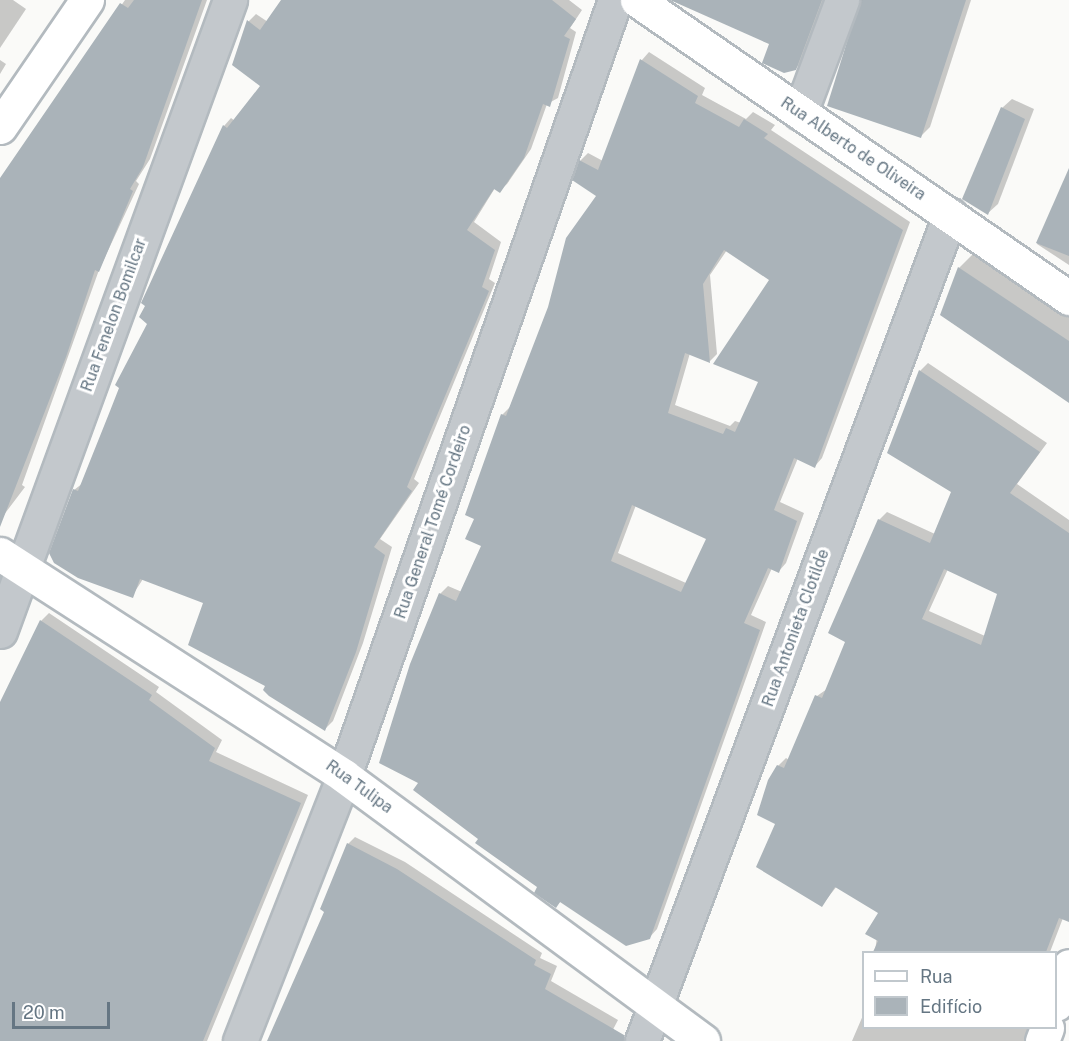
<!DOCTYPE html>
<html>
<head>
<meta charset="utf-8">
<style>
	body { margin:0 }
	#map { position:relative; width:1069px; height:1041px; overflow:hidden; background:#fafaf8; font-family:"Public Sans",sans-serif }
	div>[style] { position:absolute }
	.shadow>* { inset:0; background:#0003 }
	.building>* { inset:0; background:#aab3b9 }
	.roads { filter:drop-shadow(2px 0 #b3babf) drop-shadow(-2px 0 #b3babf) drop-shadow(0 2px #b3babf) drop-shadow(0 -2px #b3babf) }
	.street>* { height:33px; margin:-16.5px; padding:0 16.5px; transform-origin:16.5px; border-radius:16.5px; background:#c3c8cc }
	.secondary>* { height:33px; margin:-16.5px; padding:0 16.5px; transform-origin:16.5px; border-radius:16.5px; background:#fff }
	span { translate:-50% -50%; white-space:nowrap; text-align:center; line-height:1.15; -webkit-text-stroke:6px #fff; paint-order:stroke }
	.street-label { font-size:16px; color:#657683 }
	.legend { position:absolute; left:862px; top:951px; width:195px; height:78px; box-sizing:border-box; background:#fff; border:2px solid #c1c8cd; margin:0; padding:8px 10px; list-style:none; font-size:18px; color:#657683 }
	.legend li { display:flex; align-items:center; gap:12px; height:30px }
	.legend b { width:30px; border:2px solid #c1c8cd }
	.scale { position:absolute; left:12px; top:1002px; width:98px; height:27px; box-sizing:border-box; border:3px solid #657683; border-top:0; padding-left:8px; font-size:18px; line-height:21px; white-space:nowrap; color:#657683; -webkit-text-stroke:4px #fff; paint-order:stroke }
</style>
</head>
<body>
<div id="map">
	<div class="shadow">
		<i style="clip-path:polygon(0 0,13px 0,26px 9px,0 48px)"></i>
		<i style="clip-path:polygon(125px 0,207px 0,150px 159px,136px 181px,139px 184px,99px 270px,22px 485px,25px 487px,0 520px,0 180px)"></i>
		<i style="clip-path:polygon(283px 0,569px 0,582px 10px,570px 28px,576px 32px,558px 98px,547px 104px,531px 149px,507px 184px,499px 191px,495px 188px,474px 222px,501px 242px,489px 279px,495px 283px,414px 479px,419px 483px,380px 539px,392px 547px,363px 643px,333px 721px,325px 729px,267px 685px,205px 602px,143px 579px,132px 596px,74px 490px,83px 483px,149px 324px,147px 306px,143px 302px,224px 126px,231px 118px,235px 121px,262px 86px,234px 65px,249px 21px,256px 14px,268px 22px)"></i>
		<i style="clip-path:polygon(685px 0,828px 0,805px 59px,795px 69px,771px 43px)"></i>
		<i style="clip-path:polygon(860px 0,971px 0,930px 127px,921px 136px)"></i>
		<i style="clip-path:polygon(evenodd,649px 52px,705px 88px,702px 95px,746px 119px,753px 112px,775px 125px,771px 130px,910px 222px,822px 458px,815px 466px,798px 458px,780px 502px,804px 513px,786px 563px,779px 571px,772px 568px,751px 615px,766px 622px,657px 929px,649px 938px,561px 901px,556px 906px,539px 886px,420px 782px,440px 594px,448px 586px,462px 592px,483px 545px,476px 518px,502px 415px,510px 407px,598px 196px,580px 161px,588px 153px,603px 161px,642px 60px,649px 52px,727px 250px,771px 280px,760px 381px,741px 423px,735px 421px,730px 426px,675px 405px,690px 353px,710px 361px,717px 354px,710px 275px,727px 250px,649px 52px,636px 505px,708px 538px,686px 583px,618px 553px,636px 505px)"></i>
		<i style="clip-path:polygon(0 60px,6px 64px,0 74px)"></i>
		<i style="clip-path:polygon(1012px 99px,1034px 109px,998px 204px,988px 213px,1002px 108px)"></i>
		<i style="clip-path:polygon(1069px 172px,1069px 265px,1037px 244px)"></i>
		<i style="clip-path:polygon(977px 250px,1069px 311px,1069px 402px,941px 315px,959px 268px)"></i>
		<i style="clip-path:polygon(evenodd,928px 363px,1047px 443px,1017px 484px,1069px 520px,1069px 916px,1063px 918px,1050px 952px,875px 952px,880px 912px,837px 886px,822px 905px,777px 823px,778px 766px,786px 758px,789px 760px,817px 696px,827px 689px,847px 641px,879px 520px,887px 512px,935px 534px,953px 492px,920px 371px,928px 363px,948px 569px,999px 593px,985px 636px,929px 611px,948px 569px)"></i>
		<i style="clip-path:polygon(49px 613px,159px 687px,156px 692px,222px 740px,216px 752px,308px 795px,207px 1041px,60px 1041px,0 1008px,0 705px,41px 621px)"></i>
		<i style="clip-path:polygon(355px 837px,405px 862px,542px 953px,540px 958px,557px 966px,551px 981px,618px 1020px,607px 1041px,268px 1041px,326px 911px,348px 844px)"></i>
		<i style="clip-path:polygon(864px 1013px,864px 1028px,1031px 1028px,1026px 1041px,852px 1041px)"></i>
	</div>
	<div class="building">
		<i style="clip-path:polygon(134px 0,202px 0,143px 167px,130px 189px,133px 191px,99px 272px,95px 270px,66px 357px,0 527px,0 178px,120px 3px,128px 8px)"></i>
		<i style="clip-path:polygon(281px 0,552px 0,576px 19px,564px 36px,570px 39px,550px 107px,543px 104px,524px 158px,500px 193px,494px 189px,467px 230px,495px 250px,482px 287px,489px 291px,407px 487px,412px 491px,374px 547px,385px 555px,356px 652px,325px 731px,269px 696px,263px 690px,265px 686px,188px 645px,203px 603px,140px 579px,133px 598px,78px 578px,54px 563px,49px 553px,73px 489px,78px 491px,110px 411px,119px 388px,115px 385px,147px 324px,139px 317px,145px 306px,141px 303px,223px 125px,227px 128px,260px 86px,232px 65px,247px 20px,260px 30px)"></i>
		<i style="clip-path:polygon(670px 0,822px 0,796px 70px,784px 73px,762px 63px,769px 44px)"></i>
		<i style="clip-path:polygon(860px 0,966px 0,921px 138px,827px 106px)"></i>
		<i style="clip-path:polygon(evenodd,640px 59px,698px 96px,695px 103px,739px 127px,744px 119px,768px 134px,764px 138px,903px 230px,815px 468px,794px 458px,774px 510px,797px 521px,779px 573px,768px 568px,744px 623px,760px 630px,650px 939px,626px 946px,560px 902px,556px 908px,534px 893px,537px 887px,475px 843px,478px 839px,413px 790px,418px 783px,379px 763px,410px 664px,439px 593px,456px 601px,481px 546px,465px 539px,474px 519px,465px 515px,501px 414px,506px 416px,548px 307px,566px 238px,596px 196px,572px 180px,579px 160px,598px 170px,640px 59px,724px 250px,769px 280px,713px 364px,758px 382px,735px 432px,726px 428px,723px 434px,668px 413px,685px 353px,710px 363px,703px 284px,724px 250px,640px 59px,632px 505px,706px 539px,681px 592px,611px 561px,632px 505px)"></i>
		<i style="clip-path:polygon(1001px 107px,1025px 119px,988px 215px,962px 199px)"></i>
		<i style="clip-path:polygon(1069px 168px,1069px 256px,1036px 243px)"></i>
		<i style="clip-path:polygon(958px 267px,1069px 341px,1069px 403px,940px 315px)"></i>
		<i style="clip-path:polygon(evenodd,919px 370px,1040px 452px,1010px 493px,1069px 533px,1069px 922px,1059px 918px,1046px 952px,873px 952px,878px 941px,865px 934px,878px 913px,835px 887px,822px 907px,756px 867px,775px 824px,757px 815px,768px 780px,777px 765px,784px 768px,815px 695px,822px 698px,845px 642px,828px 633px,878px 519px,930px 543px,951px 492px,887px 453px,919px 370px,944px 569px,997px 594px,981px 645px,922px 619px,944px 569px)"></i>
		<i style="clip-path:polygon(40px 620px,152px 695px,149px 700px,215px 748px,209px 761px,301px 803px,203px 1041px,0 1041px,0 702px)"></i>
		<i style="clip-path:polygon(347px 843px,397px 869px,536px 960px,534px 965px,551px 974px,545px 989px,624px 1035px,624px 1041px,267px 1041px,324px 912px,320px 909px)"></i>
	</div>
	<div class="roads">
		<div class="street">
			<i style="left:800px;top:113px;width:121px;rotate:-69.6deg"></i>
			<i style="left:0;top:631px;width:672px;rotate:-69.97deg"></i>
			<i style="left:240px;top:1041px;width:285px;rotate:-68.6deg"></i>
			<i style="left:344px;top:776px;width:822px;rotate:-70.75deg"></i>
			<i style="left:642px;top:1041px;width:882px;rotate:-69.55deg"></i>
		</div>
		<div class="secondary">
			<i style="left:637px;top:0;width:525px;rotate:34.6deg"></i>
			<i style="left:0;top:127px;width:154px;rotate:-55.6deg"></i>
			<i style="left:0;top:554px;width:409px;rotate:32.8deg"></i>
			<i style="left:344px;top:776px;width:446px;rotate:36.4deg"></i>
			<i style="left:1056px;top:1004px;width:40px;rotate:-71.1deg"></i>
			<i style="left:1042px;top:1041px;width:14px;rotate:-69deg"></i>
		</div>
	</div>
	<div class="street-label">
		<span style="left:853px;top:149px;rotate:34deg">Rua Alberto de Oliveira</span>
		<span style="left:114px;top:315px;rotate:-70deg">Rua Fenelon Bomilcar</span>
		<span style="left:433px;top:522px;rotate:-71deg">Rua General Tomé Cordeiro</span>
		<span style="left:796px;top:628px;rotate:-70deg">Rua Antonieta Clotilde</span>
		<span style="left:359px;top:787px;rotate:36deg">Rua Tulipa</span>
	</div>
	<ul class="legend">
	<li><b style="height:8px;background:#fff"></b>Rua</li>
	<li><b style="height:16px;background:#aab3b9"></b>Edifício</li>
	</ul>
	<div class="scale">20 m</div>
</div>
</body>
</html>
